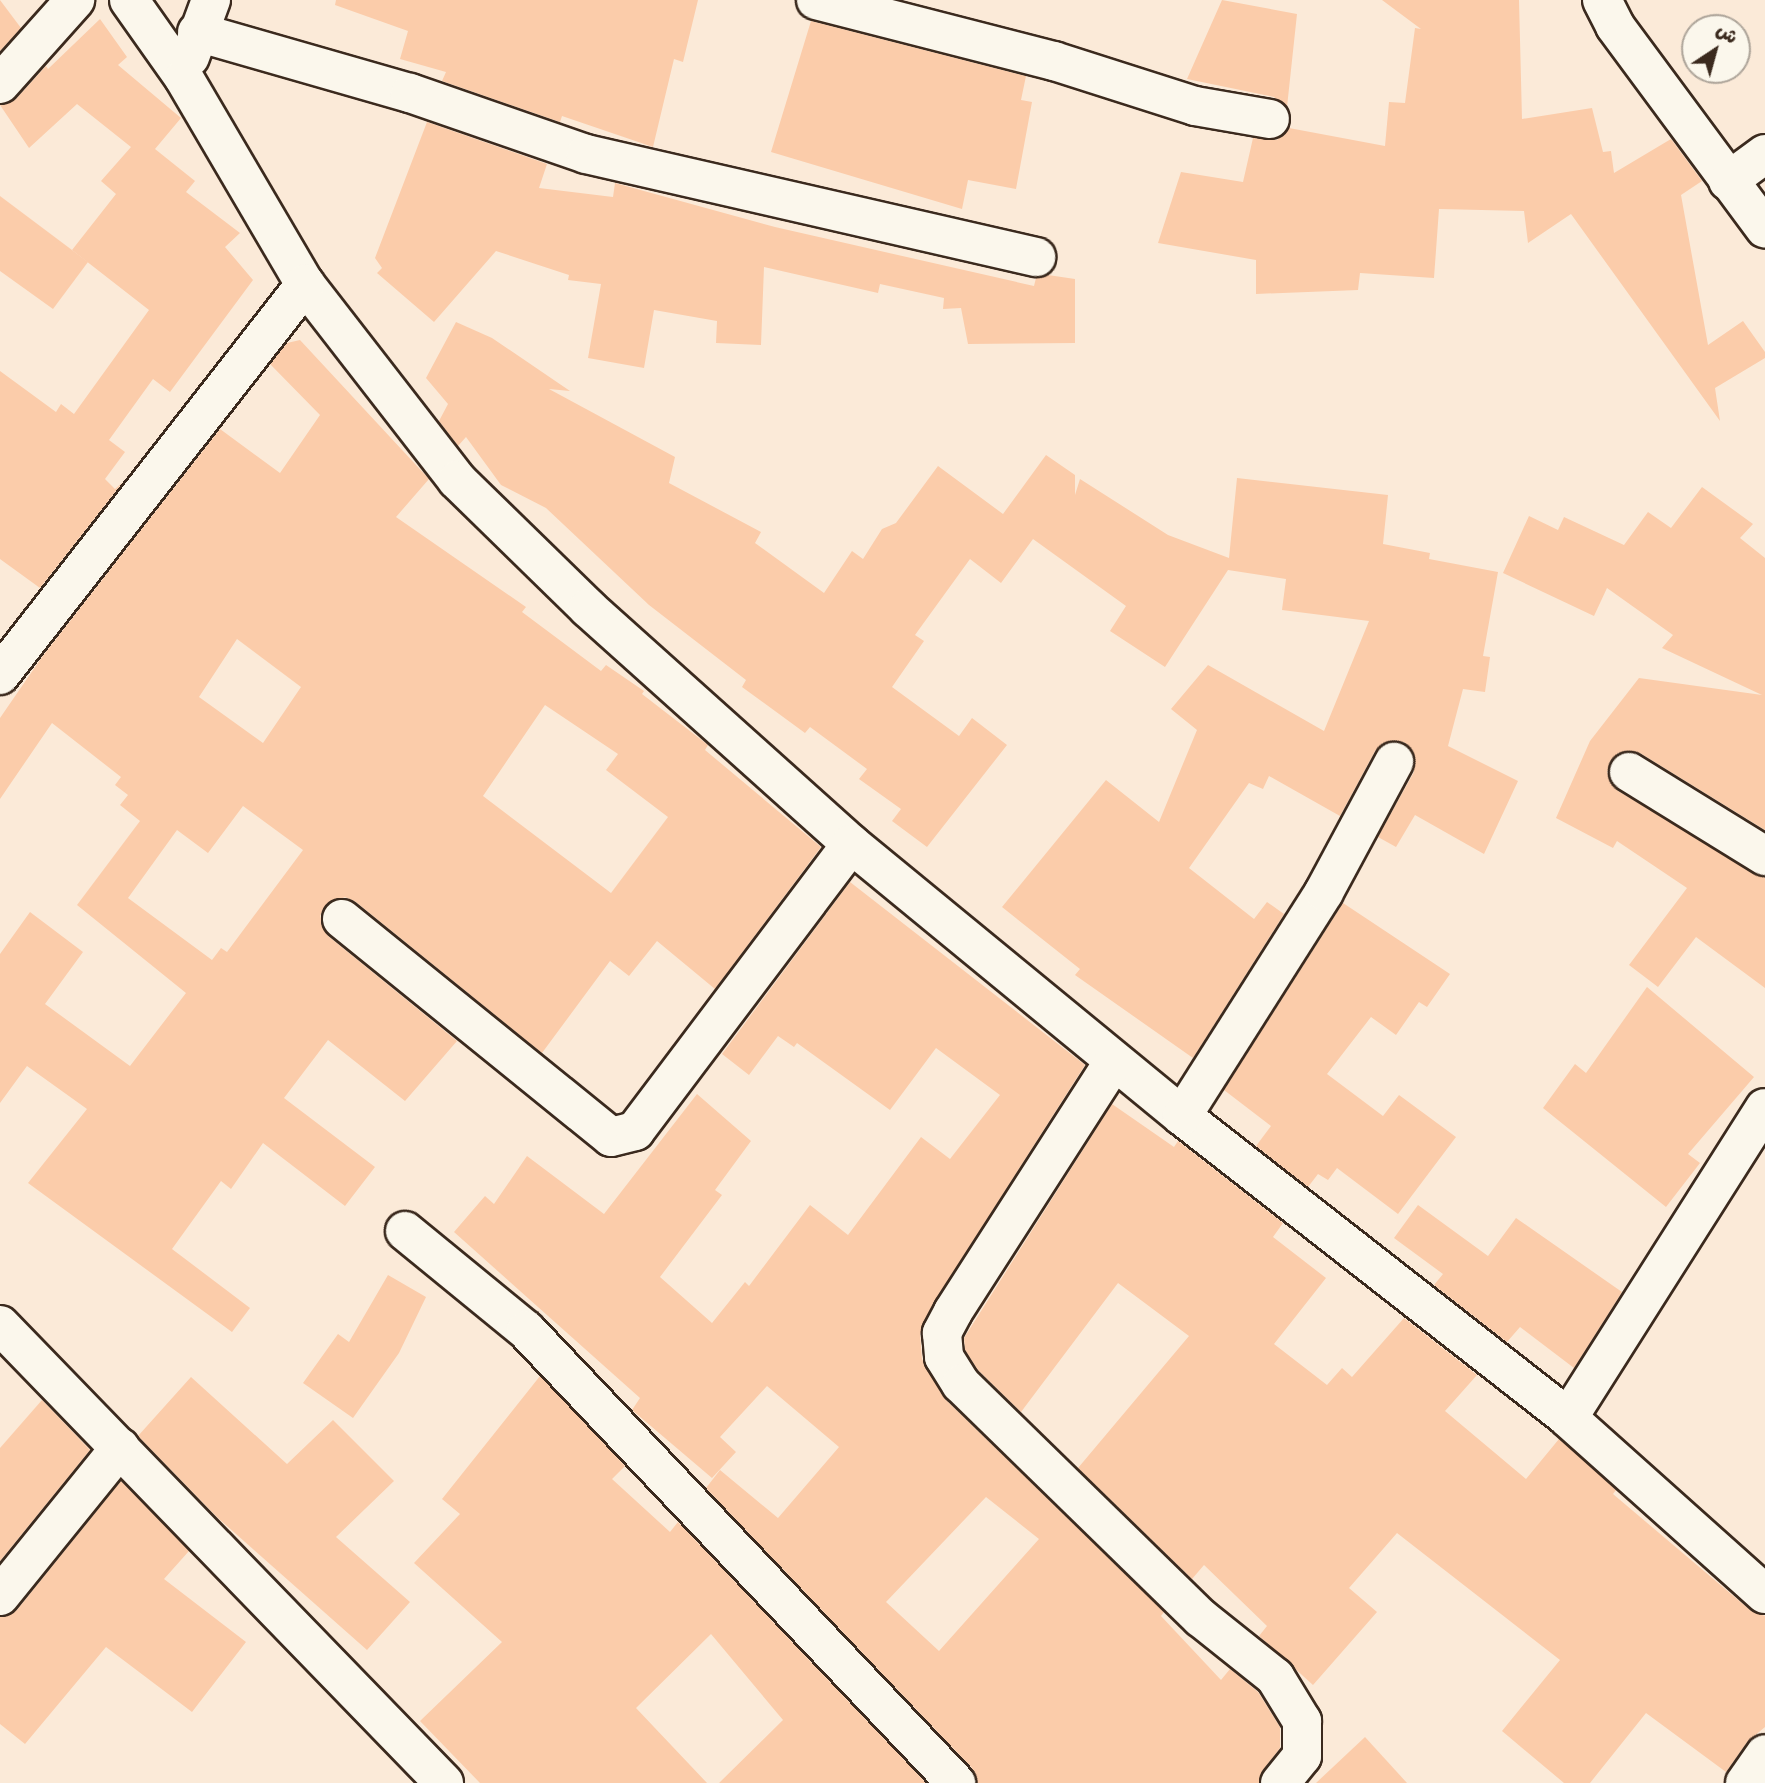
<!DOCTYPE html>
<html>
<head>
<meta charset="utf-8">
<style>
	body { margin:0 }
	#map { position:relative; width:1765px; height:1783px; overflow:hidden; background:#fbead8; font-family:Pangolin,"Playpen Sans Arabic",sans-serif }
	div>[style] { position:absolute }
	.building>* { inset:0; background:#fbccaa }
	.roads { filter:drop-shadow(2px 0 #3b2a1e) drop-shadow(-2px 0 #3b2a1e) drop-shadow(0 2px #3b2a1e) drop-shadow(0 -2px #3b2a1e) }
	.minor>* { height:38px; margin:-19px; padding:0 19px; transform-origin:19px; border-radius:19px; background:#fbf7ec }
	span { translate:-50% -50%; white-space:nowrap; text-align:center; line-height:1.15; -webkit-text-stroke:6px #fbf7ec; paint-order:stroke }
	.north { position:absolute; left:1681px; top:14px; width:70px; height:70px; box-sizing:border-box; background:#fbf7ec; border:2px solid #aea59a; border-radius:50%; rotate:36deg; font-size:19px; font-weight:700; line-height:28px; text-align:center; color:#3b2a1e }
	.north::after { content:''; display:block; margin:auto; width:24px; height:32px; background:#3b2a1e; clip-path:polygon(50% 0,100% 100%,50% 72%,0 100%) }
</style>
</head>
<body>
<div id="map">
	<div class="building">
		<i style="clip-path:polygon(0 0,21px 28px,0 51px)"></i>
		<i style="clip-path:polygon(336px 0,698px 0,683px 62px,674px 59px,653px 147px,562px 116px,560px 122px,442px 81px,446px 72px,400px 59px,408px 31px,335px 5px)"></i>
		<i style="clip-path:polygon(1222px 0,1297px 14px,1287px 107px,1274px 97px,1187px 79px)"></i>
		<i style="clip-path:polygon(1382px 0,1519px 0,1522px 119px,1592px 108px,1603px 152px,1611px 151px,1614px 173px,1671px 139px,1702px 181px,1681px 195px,1708px 345px,1743px 321px,1765px 352px,1765px 358px,1715px 388px,1720px 421px,1571px 214px,1528px 243px,1524px 211px,1439px 209px,1434px 278px,1360px 273px,1358px 290px,1256px 294px,1256px 260px,1158px 243px,1181px 172px,1243px 182px,1253px 138px,1277px 140px,1289px 128px,1385px 146px,1389px 102px,1405px 103px,1415px 28px,1421px 29px)"></i>
		<i style="clip-path:polygon(100px 19px,127px 57px,118px 65px,181px 118px,155px 149px,195px 181px,186px 192px,240px 233px,225px 247px,253px 280px,170px 392px,153px 379px,109px 440px,125px 452px,105px 479px,115px 489px,123px 482px,40px 588px,0 559px,0 371px,56px 412px,61px 404px,74px 414px,149px 310px,72px 250px,116px 194px,101px 181px,131px 147px,77px 104px,29px 148px,0 105px,16px 99px,46px 66px,48px 69px)"></i>
		<i style="clip-path:polygon(811px 21px,1026px 76px,1021px 100px,1032px 102px,1016px 189px,968px 180px,962px 209px,771px 152px)"></i>
		<i style="clip-path:polygon(427px 122px,547px 164px,539px 188px,613px 197px,615px 183px,775px 227px,1034px 286px,1036px 278px,1048px 275px,1075px 279px,1075px 343px,968px 344px,961px 308px,943px 309px,944px 298px,880px 284px,878px 293px,764px 267px,761px 345px,716px 343px,717px 321px,654px 310px,644px 368px,588px 358px,601px 284px,568px 280px,569px 275px,496px 251px,434px 322px,377px 273px,382px 268px,375px 258px)"></i>
		<i style="clip-path:polygon(0 196px,88px 262px,53px 309px,0 271px)"></i>
		<i style="clip-path:polygon(456px 322px,492px 338px,570px 391px,549px 389px,675px 457px,669px 483px,761px 532px,755px 543px,824px 593px,852px 551px,863px 559px,882px 529px,896px 523px,938px 466px,1003px 514px,1046px 455px,1075px 475px,1075px 495px,1080px 479px,1168px 535px,1229px 558px,1237px 478px,1388px 495px,1383px 544px,1430px 553px,1429px 559px,1498px 572px,1483px 656px,1490px 657px,1485px 692px,1463px 689px,1448px 746px,1518px 781px,1484px 854px,1415px 815px,1396px 847px,1378px 837px,1414px 772px,1413px 751px,1404px 742px,1383px 743px,1375px 751px,1340px 816px,1269px 776px,1263px 789px,1249px 783px,1189px 868px,1254px 919px,1267px 902px,1284px 914px,1193px 1058px,1075px 975px,1080px 969px,1002px 907px,1106px 780px,1159px 822px,1197px 730px,1171px 709px,1208px 665px,1324px 731px,1369px 621px,1282px 610px,1286px 579px,1228px 570px,1165px 667px,1110px 631px,1126px 606px,1033px 539px,1001px 583px,970px 559px,915px 635px,924px 641px,892px 687px,959px 736px,972px 718px,1007px 745px,927px 847px,892px 821px,901px 809px,859px 779px,867px 769px,810px 727px,805px 733px,742px 687px,746px 680px,649px 605px,546px 508px,501px 485px,466px 437px,458px 446px,439px 421px,448px 404px,426px 378px)"></i>
		<i style="clip-path:polygon(evenodd,300px 340px,429px 479px,396px 517px,526px 607px,522px 612px,601px 671px,606px 665px,644px 691px,642px 694px,708px 745px,705px 750px,821px 847px,715px 989px,657px 941px,629px 976px,610px 961px,542px 1053px,356px 902px,345px 897px,326px 905px,320px 916px,328px 936px,457px 1041px,405px 1101px,328px 1040px,284px 1098px,375px 1167px,345px 1206px,263px 1143px,231px 1189px,221px 1181px,172px 1249px,250px 1308px,232px 1332px,28px 1183px,87px 1109px,27px 1066px,0 1103px,0 954px,30px 912px,83px 952px,45px 1004px,130px 1066px,186px 993px,77px 905px,140px 821px,120px 805px,128px 795px,115px 785px,121px 777px,52px 723px,0 799px,0 718px,42px 657px,220px 429px,280px 473px,320px 415px,270px 364px,287px 343px,300px 340px,237px 639px,301px 687px,263px 743px,199px 697px,237px 639px,300px 340px,545px 705px,618px 754px,606px 770px,668px 817px,611px 893px,483px 796px,545px 705px,300px 340px,243px 806px,303px 850px,227px 952px,221px 948px,212px 960px,128px 898px,177px 830px,208px 853px,243px 806px)"></i>
		<i style="clip-path:polygon(1702px 487px,1753px 524px,1740px 538px,1765px 558px,1765px 830px,1640px 753px,1618px 753px,1607px 772px,1618px 791px,1765px 878px,1765px 988px,1696px 937px,1658px 987px,1629px 965px,1687px 888px,1617px 841px,1613px 848px,1556px 818px,1590px 741px,1639px 678px,1762px 695px,1662px 648px,1673px 635px,1607px 588px,1594px 616px,1503px 573px,1529px 516px,1558px 530px,1564px 517px,1624px 545px,1648px 512px,1671px 528px)"></i>
		<i style="clip-path:polygon(evenodd,850px 882px,1085px 1065px,934px 1302px,920px 1334px,922px 1359px,946px 1400px,1164px 1612px,1161px 1616px,1221px 1680px,1230px 1669px,1258px 1692px,1280px 1727px,1280px 1748px,1263px 1770px,1259px 1783px,977px 1783px,972px 1768px,706px 1488px,720px 1470px,778px 1518px,839px 1447px,767px 1386px,720px 1437px,736px 1452px,712px 1478px,632px 1410px,640px 1398px,454px 1232px,485px 1196px,494px 1204px,527px 1156px,604px 1214px,697px 1094px,751px 1141px,715px 1190px,722px 1195px,660px 1277px,712px 1323px,745px 1282px,749px 1286px,810px 1205px,848px 1235px,921px 1137px,950px 1159px,1000px 1095px,936px 1048px,890px 1110px,797px 1043px,794px 1047px,778px 1036px,749px 1075px,722px 1054px,850px 882px,986px 1497px,1039px 1539px,939px 1651px,886px 1602px,986px 1497px)"></i>
		<i style="clip-path:polygon(1343px 903px,1450px 974px,1427px 1007px,1419px 1002px,1396px 1035px,1371px 1017px,1327px 1074px,1383px 1116px,1399px 1095px,1456px 1137px,1398px 1214px,1337px 1168px,1328px 1180px,1318px 1174px,1308px 1187px,1256px 1146px,1271px 1126px,1224px 1090px)"></i>
		<i style="clip-path:polygon(1647px 987px,1754px 1077px,1688px 1154px,1700px 1163px,1666px 1207px,1543px 1108px,1575px 1064px,1586px 1073px)"></i>
		<i style="clip-path:polygon(1112px 1104px,1174px 1147px,1178px 1141px,1283px 1223px,1273px 1237px,1326px 1278px,1274px 1344px,1327px 1385px,1342px 1368px,1352px 1377px,1404px 1318px,1477px 1375px,1445px 1411px,1526px 1479px,1559px 1439px,1616px 1490px,1613px 1494px,1750px 1610px,1765px 1616px,1765px 1727px,1747px 1742px,1726px 1772px,1646px 1713px,1590px 1783px,1564px 1783px,1502px 1731px,1560px 1660px,1397px 1533px,1349px 1588px,1377px 1612px,1313px 1685px,1259px 1636px,1267px 1626px,1204px 1565px,1192px 1579px,1078px 1468px,1189px 1336px,1118px 1283px,1021px 1412px,978px 1370px,965px 1350px,964px 1338px)"></i>
		<i style="clip-path:polygon(1418px 1205px,1488px 1256px,1516px 1218px,1622px 1292px,1574px 1368px,1520px 1327px,1507px 1342px,1434px 1285px,1443px 1274px,1394px 1238px)"></i>
		<i style="clip-path:polygon(388px 1275px,426px 1297px,399px 1353px,353px 1418px,303px 1383px,338px 1334px,349px 1342px)"></i>
		<i style="clip-path:polygon(540px 1376px,625px 1466px,612px 1479px,670px 1532px,678px 1522px,926px 1783px,719px 1783px,783px 1720px,711px 1634px,636px 1708px,707px 1783px,480px 1783px,420px 1721px,502px 1642px,414px 1563px,460px 1514px,442px 1499px)"></i>
		<i style="clip-path:polygon(191px 1377px,287px 1464px,333px 1420px,394px 1481px,336px 1537px,410px 1602px,367px 1650px,218px 1518px,138px 1436px)"></i>
		<i style="clip-path:polygon(42px 1400px,90px 1450px,0 1561px,0 1448px)"></i>
		<i style="clip-path:polygon(121px 1481px,189px 1551px,164px 1579px,246px 1642px,192px 1712px,106px 1647px,25px 1744px,0 1724px,0 1617px,17px 1610px)"></i>
		<i style="clip-path:polygon(1365px 1737px,1407px 1783px,1316px 1783px)"></i>
	</div>
	<div class="roads">
		<div class="minor">
			<i style="left:129px;top:0;width:95px;rotate:54.8deg"></i>
			<i style="left:184px;top:78px;width:239px;rotate:59.6deg"></i>
			<i style="left:305px;top:284px;width:248px;rotate:52.2deg"></i>
			<i style="left:457px;top:480px;width:183px;rotate:44.3deg"></i>
			<i style="left:588px;top:608px;width:353px;rotate:41.9deg"></i>
			<i style="left:851px;top:844px;width:428px;rotate:39.4deg"></i>
			<i style="left:1182px;top:1116px;width:490px;rotate:38deg"></i>
			<i style="left:1568px;top:1418px;width:264px;rotate:41.8deg"></i>
			<i style="left:816px;top:0;width:246px;rotate:14.4deg"></i>
			<i style="left:1054px;top:61px;width:148px;rotate:17.7deg"></i>
			<i style="left:1195px;top:106px;width:76px;rotate:9.8deg"></i>
			<i style="left:1602px;top:0;width:29px;rotate:63deg"></i>
			<i style="left:1615px;top:26px;width:252px;rotate:53.5deg"></i>
			<i style="left:197px;top:32px;width:222px;rotate:16deg"></i>
			<i style="left:410px;top:93px;width:186px;rotate:19.1deg"></i>
			<i style="left:586px;top:154px;width:462px;rotate:12.9deg"></i>
			<i style="left:190px;top:57px;width:61px;rotate:-69.8deg"></i>
			<i style="left:0;top:84px;width:113px;rotate:-48.2deg"></i>
			<i style="left:1728px;top:181px;width:46px;rotate:-36.1deg"></i>
			<i style="left:0;top:675px;width:496px;rotate:-52deg"></i>
			<i style="left:1629px;top:772px;width:160px;rotate:31.7deg"></i>
			<i style="left:342px;top:919px;width:346px;rotate:39deg"></i>
			<i style="left:611px;top:1137px;width:25px;rotate:-14deg"></i>
			<i style="left:635px;top:1131px;width:359px;rotate:-53deg"></i>
			<i style="left:1114px;top:1061px;width:298px;rotate:122.7deg"></i>
			<i style="left:953px;top:1312px;width:24px;rotate:118deg"></i>
			<i style="left:942px;top:1333px;width:24px;rotate:85deg"></i>
			<i style="left:944px;top:1357px;width:32px;rotate:58deg"></i>
			<i style="left:961px;top:1384px;width:335px;rotate:44.3deg"></i>
			<i style="left:1201px;top:1618px;width:95px;rotate:38.6deg"></i>
			<i style="left:1275px;top:1677px;width:52px;rotate:58.5deg"></i>
			<i style="left:1302px;top:1721px;width:35px;rotate:90deg"></i>
			<i style="left:1302px;top:1756px;width:35px;rotate:129deg"></i>
			<i style="left:1182px;top:1116px;width:265px;rotate:-57.6deg"></i>
			<i style="left:1324px;top:892px;width:148px;rotate:-61.7deg"></i>
			<i style="left:405px;top:1231px;width:156px;rotate:39.3deg"></i>
			<i style="left:526px;top:1330px;width:625px;rotate:46.49deg"></i>
			<i style="left:0;top:1325px;width:638px;rotate:45.89deg"></i>
			<i style="left:1568px;top:1418px;width:367px;rotate:-57.6deg"></i>
			<i style="left:0;top:1596px;width:191px;rotate:-51deg"></i>
			<i style="left:1745px;top:1783px;width:35px;rotate:-55deg"></i>
		</div>
	</div>
	<div class="north">ش</div>
</div>
</body>
</html>
